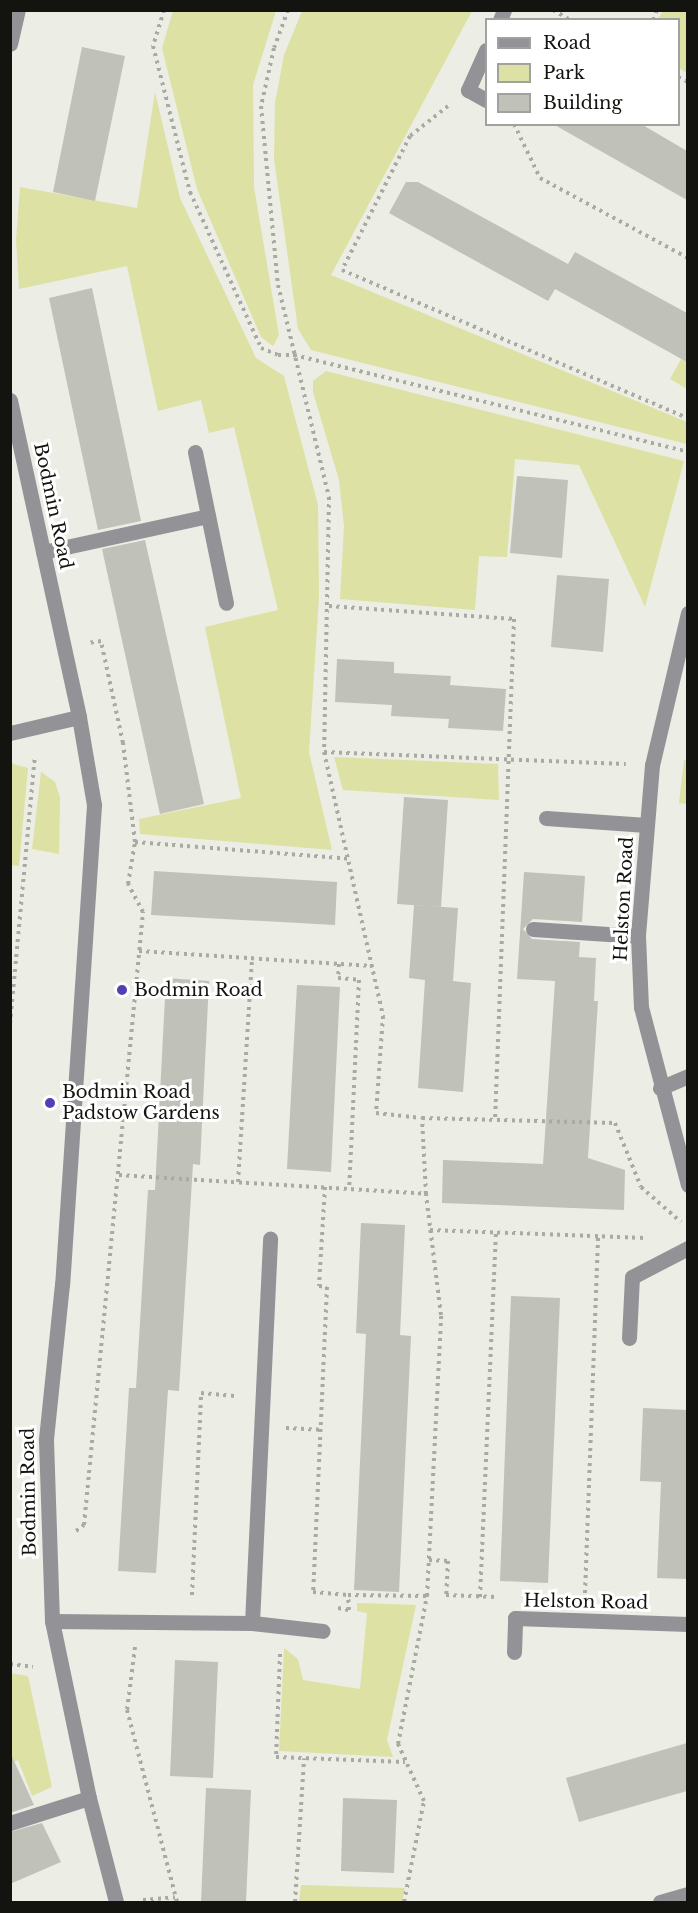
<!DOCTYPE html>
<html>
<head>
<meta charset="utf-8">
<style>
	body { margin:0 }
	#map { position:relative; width:698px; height:1913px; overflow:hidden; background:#ecede4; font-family:"Libre Baskerville",serif }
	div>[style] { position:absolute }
	.green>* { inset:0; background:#dee1a4 }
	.building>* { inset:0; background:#c0c1b8 }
	.path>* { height:4px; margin-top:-2px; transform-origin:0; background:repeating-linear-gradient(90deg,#a9aaa3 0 3px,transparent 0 7.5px) }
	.lane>* { height:15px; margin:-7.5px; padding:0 7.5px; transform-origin:7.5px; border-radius:7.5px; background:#939397 }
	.street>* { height:15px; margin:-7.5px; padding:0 7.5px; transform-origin:7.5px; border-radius:7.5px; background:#939397 }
	.dots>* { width:16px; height:16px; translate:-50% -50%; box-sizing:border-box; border:3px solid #fff; border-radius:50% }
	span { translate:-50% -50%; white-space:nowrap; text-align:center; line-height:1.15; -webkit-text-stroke:6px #fff; paint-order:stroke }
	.street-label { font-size:18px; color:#131310 }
	.poi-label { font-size:18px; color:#131310 }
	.left { translate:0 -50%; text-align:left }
	.frame { position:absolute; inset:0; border:12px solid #131310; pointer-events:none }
	.legend { position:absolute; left:485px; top:18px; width:195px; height:108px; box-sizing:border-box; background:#fff; border:2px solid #a1a19f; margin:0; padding:8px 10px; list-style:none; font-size:18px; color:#131310 }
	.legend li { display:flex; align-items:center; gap:12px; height:30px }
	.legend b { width:30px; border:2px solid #a1a19f }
</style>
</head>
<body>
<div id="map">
	<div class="green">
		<i style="clip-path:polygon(173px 11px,276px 11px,253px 85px,254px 187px,279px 335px,273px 346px,261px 337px,197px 189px,162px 48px)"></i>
		<i style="clip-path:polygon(302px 11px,472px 11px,331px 275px,687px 422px,687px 444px,311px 350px,298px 329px,274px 159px,275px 103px,284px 55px)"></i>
		<i style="clip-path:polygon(663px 11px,687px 11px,687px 73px,679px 68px,678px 20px,658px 19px)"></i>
		<i style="clip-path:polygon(155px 92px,180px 198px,256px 358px,284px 376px,318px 505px,319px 597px,309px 752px,332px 850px,140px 834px,139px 819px,241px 798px,205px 627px,278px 610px,234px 427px,209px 433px,201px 400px,158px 411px,127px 266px,19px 289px,16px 240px,20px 187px,137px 208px)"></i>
		<i style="clip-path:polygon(687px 348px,687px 389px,670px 379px)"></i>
		<i style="clip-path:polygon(326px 371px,684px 461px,645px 607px,579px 465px,515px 459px,507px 557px,479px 556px,475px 610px,340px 599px,344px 526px,339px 480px,313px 392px,313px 381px)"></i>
		<i style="clip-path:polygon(334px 757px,498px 764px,499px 800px,343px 790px)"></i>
		<i style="clip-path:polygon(684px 760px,687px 760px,687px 804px,679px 803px)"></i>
		<i style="clip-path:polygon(10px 763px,28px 768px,19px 866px,11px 865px)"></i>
		<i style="clip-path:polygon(41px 772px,55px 782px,60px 797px,59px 854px,32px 849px)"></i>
		<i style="clip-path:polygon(357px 1603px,416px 1605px,387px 1740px,393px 1757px,279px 1751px,284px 1648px,298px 1659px,303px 1680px,360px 1689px,367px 1613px,357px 1611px)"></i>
		<i style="clip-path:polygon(10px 1673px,28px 1676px,52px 1787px,32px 1796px,18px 1760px,11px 1763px)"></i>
		<i style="clip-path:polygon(301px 1885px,405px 1888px,402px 1902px,299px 1902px)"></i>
	</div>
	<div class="building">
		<i style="clip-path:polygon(82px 47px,125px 56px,95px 201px,53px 192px)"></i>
		<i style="clip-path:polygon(553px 124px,641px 124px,687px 151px,687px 200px)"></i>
		<i style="clip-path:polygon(406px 182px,418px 182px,568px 264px,575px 252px,687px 313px,687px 362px,555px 289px,548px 301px,389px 213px)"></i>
		<i style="clip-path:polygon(92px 288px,141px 521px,98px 530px,49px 298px)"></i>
		<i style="clip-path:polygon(517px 476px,568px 480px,562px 558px,510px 553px)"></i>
		<i style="clip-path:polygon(145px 540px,204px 804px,160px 814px,102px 549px)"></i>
		<i style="clip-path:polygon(557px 575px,609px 579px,603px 652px,551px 647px)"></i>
		<i style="clip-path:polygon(337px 659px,394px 662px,394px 673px,451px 676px,450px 685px,506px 689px,503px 731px,448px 728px,449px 719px,391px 716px,392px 705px,335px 702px)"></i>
		<i style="clip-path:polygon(404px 797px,448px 800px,441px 907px,397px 904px)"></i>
		<i style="clip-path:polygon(154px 871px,337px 882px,335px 925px,151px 915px)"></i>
		<i style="clip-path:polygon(524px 872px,585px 876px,582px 922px,533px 919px,523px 929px,532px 939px,580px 942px,579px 957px,596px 958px,594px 1001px,598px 1001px,588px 1158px,625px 1170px,624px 1210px,442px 1203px,443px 1160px,543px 1164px,555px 981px,517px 979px)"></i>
		<i style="clip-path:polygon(414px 905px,458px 908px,453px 981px,471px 983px,463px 1092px,418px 1088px,425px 980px,409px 978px)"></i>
		<i style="clip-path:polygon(166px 978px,209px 981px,200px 1165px,193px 1164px,179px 1391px,168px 1390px,156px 1573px,118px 1571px,129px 1388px,136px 1388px,148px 1190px,155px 1190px)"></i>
		<i style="clip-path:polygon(297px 985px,340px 987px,331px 1172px,287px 1169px)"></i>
		<i style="clip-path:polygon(361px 1223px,405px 1225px,400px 1335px,411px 1336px,399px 1592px,354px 1590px,366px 1334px,356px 1333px)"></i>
		<i style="clip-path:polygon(511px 1296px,560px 1298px,548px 1583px,500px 1581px)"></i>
		<i style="clip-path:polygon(643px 1408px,687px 1410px,687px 1579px,657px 1578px,661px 1482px,640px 1481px)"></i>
		<i style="clip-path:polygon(175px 1660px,218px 1662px,213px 1778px,170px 1776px)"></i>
		<i style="clip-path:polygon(687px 1743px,687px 1791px,579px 1822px,566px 1778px)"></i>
		<i style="clip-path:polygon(10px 1752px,34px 1805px,10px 1813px)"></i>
		<i style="clip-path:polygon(206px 1788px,251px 1790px,246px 1902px,201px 1902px)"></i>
		<i style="clip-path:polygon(343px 1798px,397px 1800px,394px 1873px,341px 1871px)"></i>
		<i style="clip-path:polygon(42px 1823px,61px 1862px,10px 1884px,10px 1832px)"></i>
	</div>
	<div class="path">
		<i style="left:164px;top:10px;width:38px;rotate:107deg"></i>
		<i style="left:153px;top:46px;width:151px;rotate:75.8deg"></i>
		<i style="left:190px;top:192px;width:171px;rotate:65.5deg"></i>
		<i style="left:261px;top:348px;width:18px;rotate:22deg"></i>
		<i style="left:278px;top:355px;width:16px"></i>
		<i style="left:294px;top:355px;width:406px;rotate:13.8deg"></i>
		<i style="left:288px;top:10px;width:40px;rotate:110.2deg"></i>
		<i style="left:274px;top:48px;width:59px;rotate:102.6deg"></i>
		<i style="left:261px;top:106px;width:180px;rotate:84.6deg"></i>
		<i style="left:278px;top:285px;width:218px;rotate:76.5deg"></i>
		<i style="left:329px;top:497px;width:255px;rotate:91.1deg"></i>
		<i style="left:324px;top:752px;width:271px;rotate:77.4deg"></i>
		<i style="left:383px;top:1016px;width:97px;rotate:94.1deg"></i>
		<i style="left:376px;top:1113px;width:46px;rotate:6.2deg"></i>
		<i style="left:422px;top:1118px;width:193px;rotate:1.5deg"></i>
		<i style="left:615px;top:1123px;width:69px;rotate:67.9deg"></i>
		<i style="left:641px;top:1187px;width:53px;rotate:41.2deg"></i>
		<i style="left:553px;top:10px;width:20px;rotate:30deg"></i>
		<i style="left:653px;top:20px;width:11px;rotate:-68deg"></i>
		<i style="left:678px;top:77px;width:11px;rotate:27deg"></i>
		<i style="left:448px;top:106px;width:48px;rotate:141.7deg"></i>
		<i style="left:410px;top:136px;width:150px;rotate:116.9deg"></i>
		<i style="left:342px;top:270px;width:376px;rotate:23.2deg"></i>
		<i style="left:514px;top:124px;width:60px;rotate:64.3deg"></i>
		<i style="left:540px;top:178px;width:168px;rotate:28.4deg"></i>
		<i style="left:329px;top:606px;width:185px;rotate:4deg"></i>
		<i style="left:514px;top:619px;width:501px;rotate:92.17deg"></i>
		<i style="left:324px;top:752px;width:302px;rotate:2.3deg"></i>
		<i style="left:135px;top:842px;width:215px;rotate:4.5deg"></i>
		<i style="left:139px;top:951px;width:234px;rotate:3.7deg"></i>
		<i style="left:339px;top:964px;width:14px;rotate:94deg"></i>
		<i style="left:338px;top:978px;width:21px;rotate:5deg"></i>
		<i style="left:359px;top:980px;width:209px;rotate:92.7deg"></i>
		<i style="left:10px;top:1024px;width:270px;rotate:-84.7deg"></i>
		<i style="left:119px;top:1175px;width:308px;rotate:3.5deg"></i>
		<i style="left:238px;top:1182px;width:224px;rotate:-86.4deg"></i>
		<i style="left:325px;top:1187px;width:99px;rotate:93.5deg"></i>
		<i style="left:319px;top:1286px;width:8px;rotate:7deg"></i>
		<i style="left:327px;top:1287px;width:305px;rotate:92.6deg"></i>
		<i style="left:313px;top:1592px;width:35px;rotate:5deg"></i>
		<i style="left:430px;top:1230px;width:215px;rotate:2.1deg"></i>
		<i style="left:286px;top:1428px;width:34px;rotate:3deg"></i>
		<i style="left:76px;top:1531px;width:10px;rotate:-37deg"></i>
		<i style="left:84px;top:1525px;width:616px;rotate:-84.5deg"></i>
		<i style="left:143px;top:912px;width:32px;rotate:-118deg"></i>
		<i style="left:128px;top:884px;width:43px;rotate:-80.5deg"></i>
		<i style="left:135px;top:842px;width:100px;rotate:-96.9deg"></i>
		<i style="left:123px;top:743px;width:104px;rotate:-102.2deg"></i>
		<i style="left:101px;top:641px;width:13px;rotate:171deg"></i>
		<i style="left:429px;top:1560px;width:19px;rotate:3deg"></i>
		<i style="left:448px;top:1561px;width:34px;rotate:93deg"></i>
		<i style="left:446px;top:1595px;width:51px;rotate:2.2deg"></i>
		<i style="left:585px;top:1593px;width:356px;rotate:-87.9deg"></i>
		<i style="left:192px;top:1595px;width:202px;rotate:-87.4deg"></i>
		<i style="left:201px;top:1393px;width:37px;rotate:5deg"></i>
		<i style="left:480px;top:1597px;width:364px;rotate:-87.5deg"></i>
		<i style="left:338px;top:1608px;width:11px;rotate:10deg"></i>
		<i style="left:349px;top:1610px;width:15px;rotate:-94deg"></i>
		<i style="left:348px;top:1595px;width:79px;rotate:0.7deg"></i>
		<i style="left:135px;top:1647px;width:64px;rotate:97.2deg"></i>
		<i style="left:127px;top:1710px;width:198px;rotate:75.4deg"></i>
		<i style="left:280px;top:1654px;width:103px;rotate:92.2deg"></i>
		<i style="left:276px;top:1757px;width:129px;rotate:2.2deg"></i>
		<i style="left:10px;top:1664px;width:23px;rotate:7deg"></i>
		<i style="left:143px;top:1900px;width:32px;rotate:-5deg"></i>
		<i style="left:295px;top:1902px;width:144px;rotate:-86.4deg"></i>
		<i style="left:404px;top:1902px;width:103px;rotate:-78.8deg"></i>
		<i style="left:424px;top:1801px;width:63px;rotate:-114.5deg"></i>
		<i style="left:398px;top:1744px;width:151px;rotate:-78.9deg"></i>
		<i style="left:427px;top:1596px;width:281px;rotate:-87.1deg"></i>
		<i style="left:441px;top:1315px;width:122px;rotate:-97.1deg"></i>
		<i style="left:426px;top:1194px;width:76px;rotate:-93deg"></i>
	</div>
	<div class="lane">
		<i style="left:195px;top:452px;width:154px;rotate:78.4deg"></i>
		<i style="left:43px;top:552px;width:169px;rotate:-12.3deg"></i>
		<i style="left:546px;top:818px;width:101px;rotate:4deg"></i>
		<i style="left:533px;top:929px;width:105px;rotate:3.8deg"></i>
		<i style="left:629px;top:1338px;width:61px;rotate:-87.2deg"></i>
		<i style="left:632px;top:1277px;width:63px;rotate:-27.4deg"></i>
		<i style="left:10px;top:1823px;width:83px;rotate:-17.6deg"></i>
	</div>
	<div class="street">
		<i style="left:500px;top:20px;width:11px;rotate:-68deg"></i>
		<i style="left:10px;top:44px;width:35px;rotate:-77deg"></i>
		<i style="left:486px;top:50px;width:44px;rotate:114.2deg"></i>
		<i style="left:468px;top:90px;width:21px;rotate:29deg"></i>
		<i style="left:10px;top:400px;width:324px;rotate:77.7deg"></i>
		<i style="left:79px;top:717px;width:89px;rotate:80.3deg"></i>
		<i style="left:94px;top:805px;width:480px;rotate:93.8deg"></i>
		<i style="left:62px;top:1284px;width:157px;rotate:95.9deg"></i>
		<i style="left:46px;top:1440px;width:181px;rotate:88.1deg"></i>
		<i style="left:52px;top:1621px;width:181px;rotate:78.2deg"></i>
		<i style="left:89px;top:1798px;width:107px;rotate:75.4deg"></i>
		<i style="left:688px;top:613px;width:156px;rotate:103.3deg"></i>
		<i style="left:652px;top:765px;width:172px;rotate:94.7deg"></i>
		<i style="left:638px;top:936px;width:71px;rotate:87.6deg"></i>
		<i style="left:641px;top:1007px;width:184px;rotate:75.2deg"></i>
		<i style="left:10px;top:733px;width:71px;rotate:-13.1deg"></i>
		<i style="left:660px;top:1088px;width:30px;rotate:-23deg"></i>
		<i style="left:52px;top:1621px;width:200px;rotate:0.6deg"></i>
		<i style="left:252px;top:1623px;width:71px;rotate:6.4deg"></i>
		<i style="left:252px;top:1623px;width:385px;rotate:-87.3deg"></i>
		<i style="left:514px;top:1652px;width:34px;rotate:-88deg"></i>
		<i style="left:515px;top:1618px;width:173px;rotate:2deg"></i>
		<i style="left:660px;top:1902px;width:29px;rotate:-16deg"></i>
	</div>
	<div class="dots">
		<i style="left:122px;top:990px;background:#543eb6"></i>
		<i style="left:50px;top:1103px;background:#543eb6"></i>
	</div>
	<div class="street-label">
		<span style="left:53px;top:506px;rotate:78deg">Bodmin Road</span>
		<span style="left:624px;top:899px;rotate:-87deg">Helston Road</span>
		<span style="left:29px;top:1492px;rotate:-91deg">Bodmin Road</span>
		<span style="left:586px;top:1602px;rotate:1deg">Helston Road</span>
	</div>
	<div class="poi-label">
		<span class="left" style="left:134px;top:990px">Bodmin Road</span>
		<span class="left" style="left:62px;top:1103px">Bodmin Road<br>Padstow Gardens</span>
	</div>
	<div class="frame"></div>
	<ul class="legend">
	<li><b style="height:8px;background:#939397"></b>Road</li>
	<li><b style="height:16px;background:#dee1a4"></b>Park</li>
	<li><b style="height:16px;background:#c0c1b8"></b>Building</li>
	</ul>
</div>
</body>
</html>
